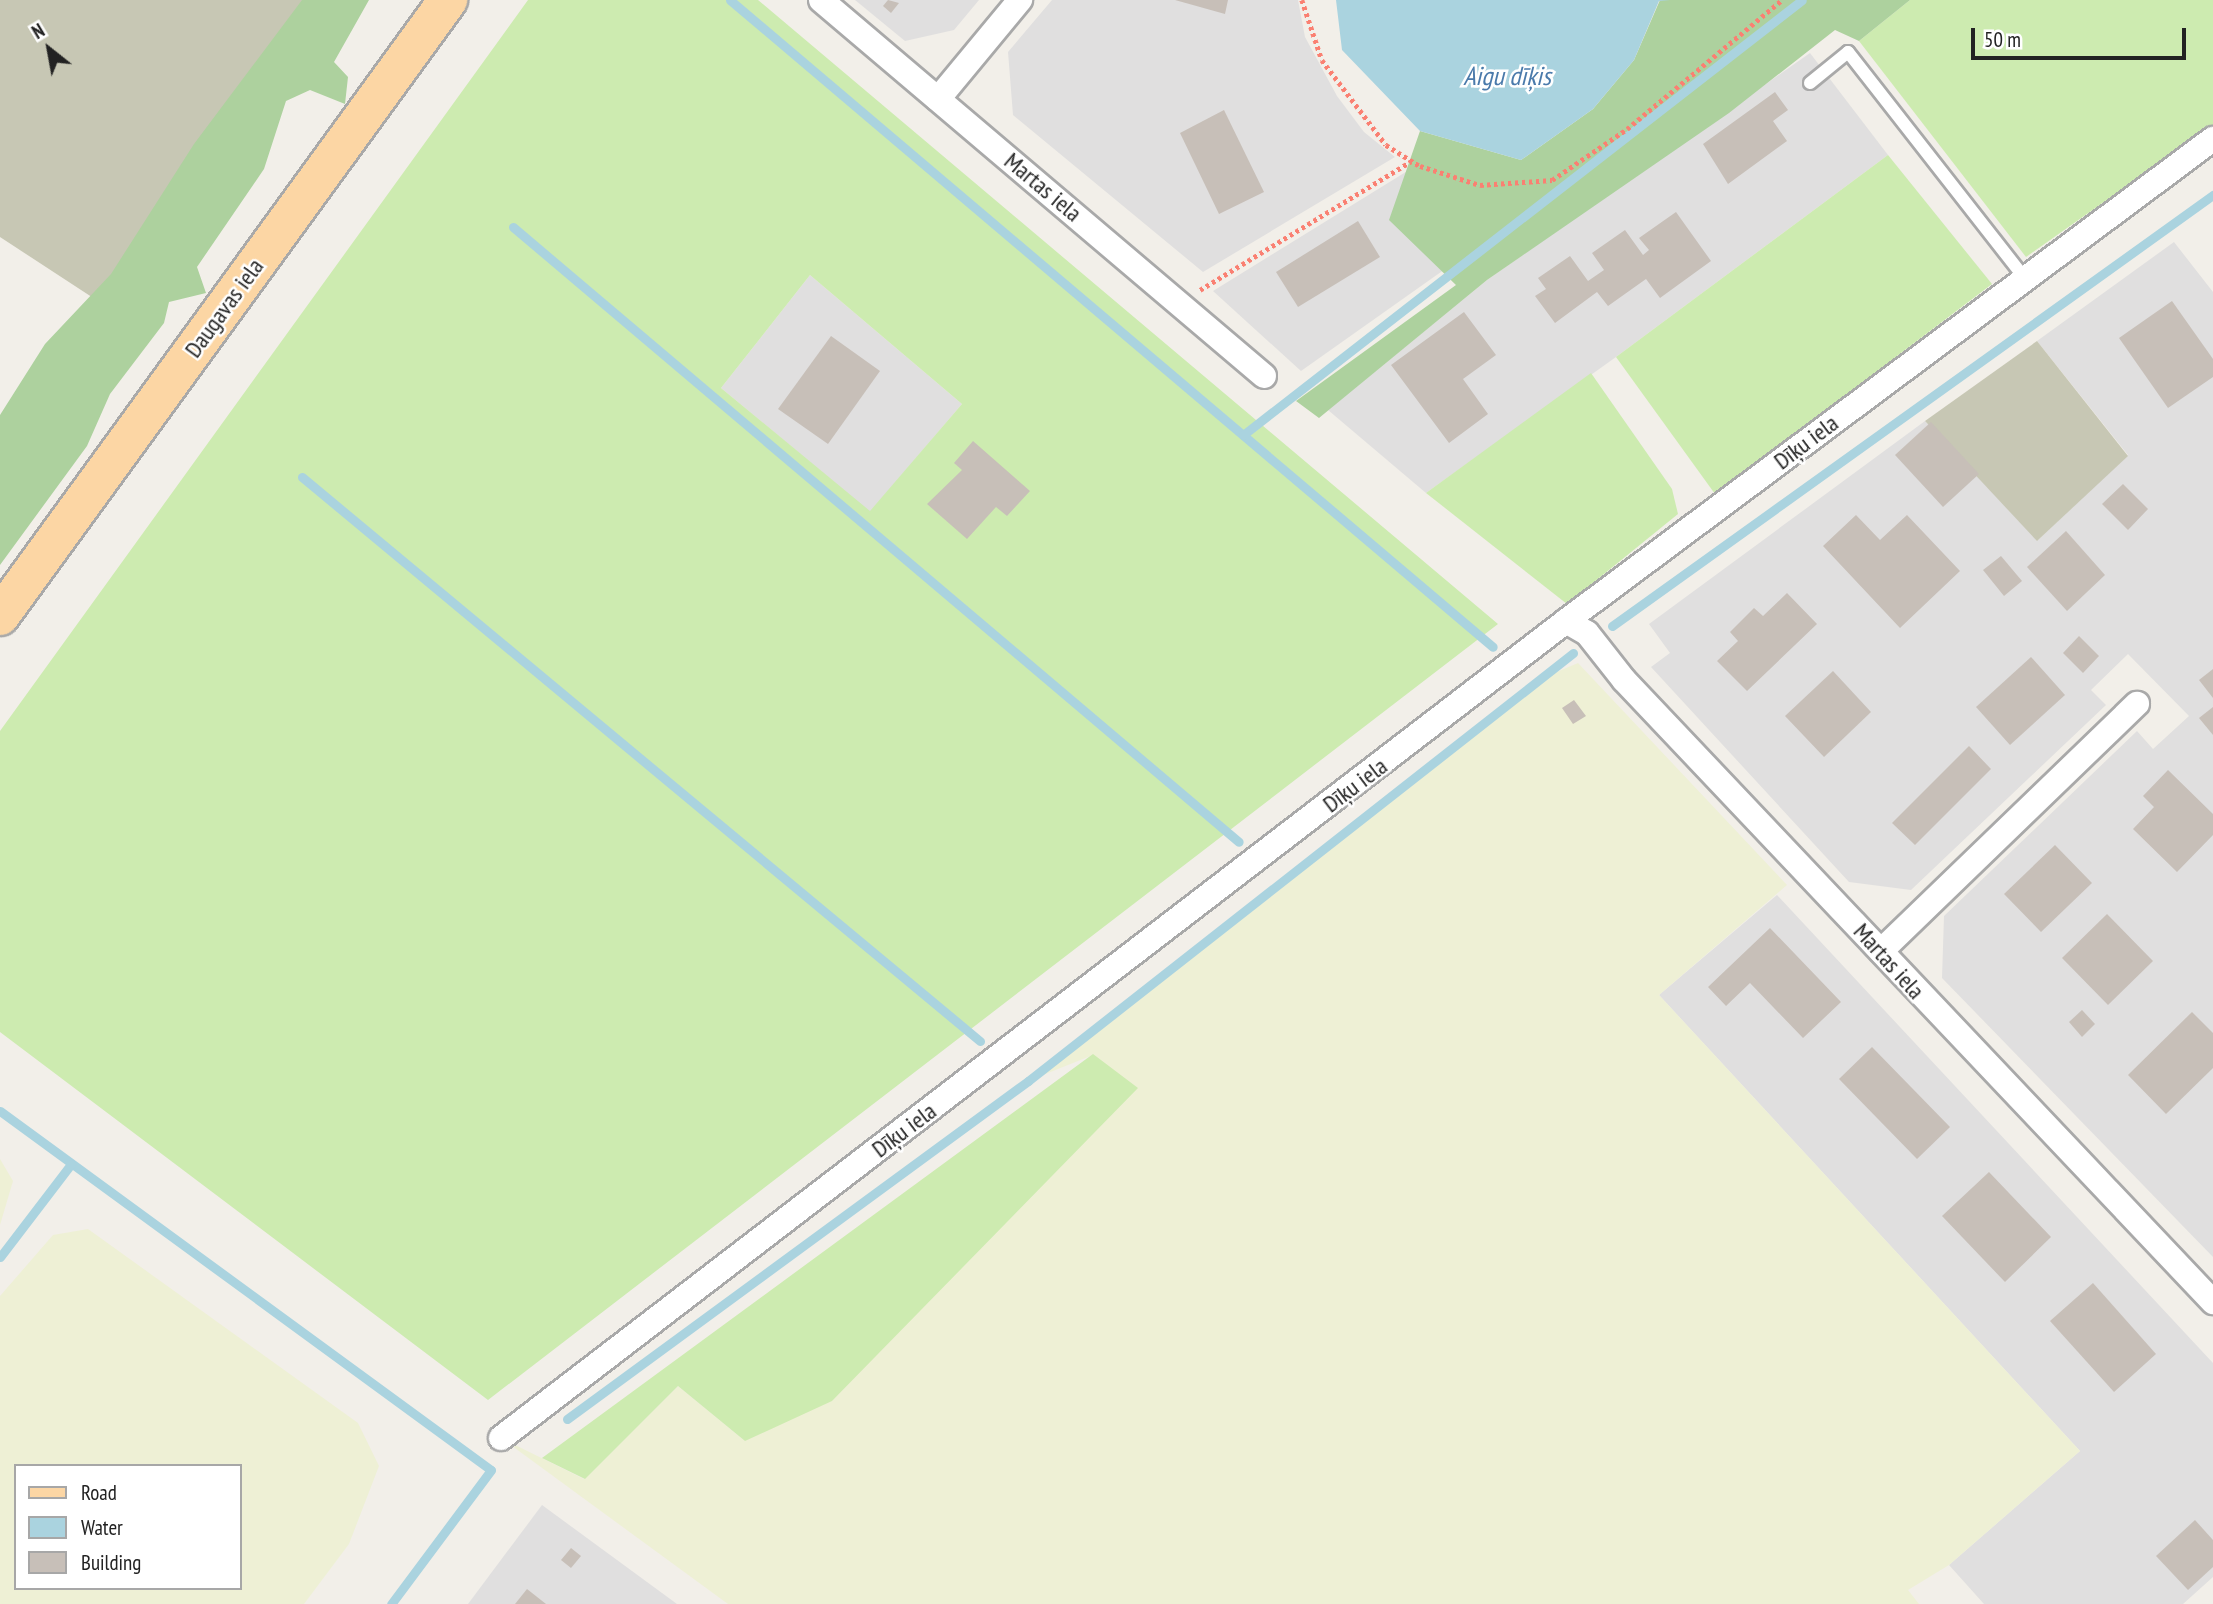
<!DOCTYPE html>
<html>
<head>
<meta charset="utf-8">
<style>
	body { margin:0 }
	#map { position:relative; width:2213px; height:1604px; overflow:hidden; background:#f2efe9; font-family:"PT Sans Narrow",sans-serif }
	div>[style] { position:absolute }
	.residential>* { inset:0; background:#e0dfdf }
	.construction>* { inset:0; background:#c7c7b4 }
	.farmland>* { inset:0; background:#eef0d5 }
	.grass>* { inset:0; background:#cdebb0 }
	.forest>* { inset:0; background:#add19e }
	.water>* { inset:0; background:#aad3df }
	.stream>* { height:9px; margin:-4.5px; padding:0 4.5px; transform-origin:4.5px; border-radius:4.5px; background:#aad3df }
	.building>* { inset:0; background:#c7bfb8 }
	.path>* { height:4.5px; margin-top:-2.25px; transform-origin:0; background:repeating-linear-gradient(90deg,#fa8072 0 3.5px,transparent 0 7px) }
	.roads { filter:drop-shadow(2px 0 #a9a9a9) drop-shadow(-2px 0 #a9a9a9) drop-shadow(0 2px #a9a9a9) drop-shadow(0 -2px #a9a9a9) }
	.lane>* { height:12px; margin:-6px; padding:0 6px; transform-origin:6px; border-radius:6px; background:#fff }
	.street>* { height:24px; margin:-12px; padding:0 12px; transform-origin:12px; border-radius:12px; background:#fff }
	.primary>* { height:38px; margin:-19px; padding:0 19px; transform-origin:19px; border-radius:19px; background:#fcd6a4 }
	span { translate:-50% -50%; white-space:nowrap; text-align:center; line-height:1.15; -webkit-text-stroke:5px #fff; paint-order:stroke }
	.street-label { font-size:24px; color:#222 }
	.water-label { font-size:26px; color:#4a7aab; font-style:italic }
	.legend { position:absolute; left:14px; top:1464px; width:228px; height:126px; box-sizing:border-box; background:#fff; border:2px solid #a7a7a7; margin:0; padding:9px 12px; list-style:none; font-size:21px; color:#222 }
	.legend li { display:flex; align-items:center; gap:14px; height:35px }
	.legend b { width:35px; border:2px solid #a7a7a7 }
	.north { position:absolute; left:14px; top:14px; width:70px; height:70px; -webkit-text-stroke:5px #fff; paint-order:stroke; rotate:329deg; font-size:19px; font-weight:700; line-height:28px; text-align:center; color:#222 }
	.north::after { content:''; display:block; margin:auto; width:24px; height:32px; background:#222; clip-path:polygon(50% 0,100% 100%,50% 72%,0 100%) }
	.scale { position:absolute; left:1971px; top:28px; width:215px; height:32px; box-sizing:border-box; border:4px solid #222; border-top:0; padding-left:9px; font-size:21px; line-height:24px; white-space:nowrap; color:#222; -webkit-text-stroke:5px #fff; paint-order:stroke }
</style>
</head>
<body>
<div id="map">
	<div class="residential">
		<i style="clip-path:polygon(855px 0,979px 0,954px 30px,905px 41px)"></i>
		<i style="clip-path:polygon(1052px 0,1298px 0,1305px 37px,1337px 96px,1364px 132px,1395px 157px,1203px 272px,1013px 115px,1008px 52px)"></i>
		<i style="clip-path:polygon(1810px 53px,1888px 155px,1616px 357px,1426px 493px,1328px 410px,1487px 280px)"></i>
		<i style="clip-path:polygon(1409px 170px,1472px 250px,1301px 371px,1213px 291px)"></i>
		<i style="clip-path:polygon(2174px 242px,2213px 292px,2213px 1257px,1942px 978px,1944px 916px,2137px 731px,2153px 749px,2189px 716px,2128px 654px,2091px 690px,2106px 705px,1911px 890px,1849px 882px,1651px 667px,1670px 653px,1649px 624px,1925px 421px,2038px 540px,2128px 455px,2037px 341px)"></i>
		<i style="clip-path:polygon(810px 275px,962px 404px,870px 512px,721px 388px)"></i>
		<i style="clip-path:polygon(1777px 895px,2213px 1363px,2213px 1577px,2183px 1604px,1984px 1604px,1949px 1565px,2080px 1451px,1659px 995px)"></i>
		<i style="clip-path:polygon(542px 1505px,677px 1604px,468px 1604px)"></i>
	</div>
	<div class="construction">
		<i style="clip-path:polygon(0 0,318px 0,104px 305px,0 237px)"></i>
		<i style="clip-path:polygon(2037px 341px,2128px 456px,2037px 541px,1925px 421px)"></i>
	</div>
	<div class="farmland">
		<i style="clip-path:polygon(1578px 663px,1787px 885px,1659px 995px,2080px 1451px,1949px 1565px,1908px 1590px,1919px 1604px,728px 1604px,501px 1438px,584px 1479px,678px 1386px,745px 1441px,1093px 1055px,1028px 1081px,1287px 882px,1533px 682px)"></i>
		<i style="clip-path:polygon(0 1159px,13px 1181px,0 1225px)"></i>
		<i style="clip-path:polygon(evenodd,88px 1229px,358px 1423px,379px 1466px,349px 1544px,304px 1604px,0 1604px,0 1296px,53px 1235px,88px 1229px,16px 1466px,240px 1466px,240px 1588px,16px 1588px,16px 1466px)"></i>
	</div>
	<div class="grass">
		<i style="clip-path:polygon(evenodd,528px 0,758px 0,1498px 624px,488px 1400px,0 1032px,0 731px,528px 0,810px 275px,962px 404px,870px 511px,721px 388px,810px 275px)"></i>
		<i style="clip-path:polygon(1910px 0,2213px 0,2213px 125px,2026px 257px,1859px 41px)"></i>
		<i style="clip-path:polygon(1888px 155px,1992px 284px,1715px 494px,1616px 357px)"></i>
		<i style="clip-path:polygon(1591px 373px,1672px 489px,1678px 514px,1567px 604px,1426px 493px)"></i>
		<i style="clip-path:polygon(1093px 1054px,1138px 1088px,832px 1401px,745px 1441px,678px 1386px,585px 1479px,542px 1458px)"></i>
	</div>
	<div class="forest">
		<i style="clip-path:polygon(302px 0,369px 0,334px 62px,348px 77px,345px 104px,310px 90px,286px 101px,264px 169px,197px 267px,206px 293px,169px 302px,164px 323px,110px 394px,87px 446px,0 565px,0 415px,45px 344px,111px 274px,194px 144px)"></i>
		<i style="clip-path:polygon(1660px 0,1910px 0,1859px 41px,1835px 30px,1729px 113px,1487px 280px,1319px 418px,1296px 401px,1456px 285px,1389px 220px,1420px 131px,1521px 160px,1593px 109px,1634px 60px)"></i>
	</div>
	<div class="water">
		<i style="clip-path:polygon(1336px 0,1670px 0,1659px 1px,1634px 60px,1593px 109px,1521px 160px,1420px 131px,1342px 50px)"></i>
	</div>
	<div class="stream">
		<i style="left:730px;top:0;width:1000px;rotate:40.3deg"></i>
		<i style="left:513px;top:227px;width:951px;rotate:40.27deg"></i>
		<i style="left:1243px;top:435px;width:708px;rotate:-37.89deg"></i>
		<i style="left:302px;top:477px;width:882px;rotate:39.76deg"></i>
		<i style="left:1612px;top:626px;width:740px;rotate:-35.65deg"></i>
		<i style="left:0;top:1111px;width:608px;rotate:36.17deg"></i>
		<i style="left:491px;top:1470px;width:167px;rotate:126.7deg"></i>
		<i style="left:0;top:1257px;width:117px;rotate:-52.6deg"></i>
		<i style="left:567px;top:1419px;width:572px;rotate:-36.25deg"></i>
		<i style="left:1028px;top:1081px;width:693px;rotate:-38.14deg"></i>
	</div>
	<div class="building">
		<i style="clip-path:polygon(888px 0,899px 3px,891px 13px,883px 6px)"></i>
		<i style="clip-path:polygon(1175px 0,1228px 0,1225px 14px)"></i>
		<i style="clip-path:polygon(1775px 92px,1788px 110px,1773px 121px,1787px 141px,1728px 184px,1703px 144px)"></i>
		<i style="clip-path:polygon(1224px 110px,1264px 192px,1219px 214px,1180px 133px)"></i>
		<i style="clip-path:polygon(1676px 212px,1711px 261px,1660px 298px,1646px 279px,1608px 306px,1597px 292px,1555px 323px,1535px 296px,1546px 289px,1538px 278px,1570px 256px,1588px 281px,1604px 270px,1592px 253px,1625px 230px,1643px 255px,1649px 250px,1639px 238px)"></i>
		<i style="clip-path:polygon(1358px 221px,1380px 257px,1298px 307px,1276px 272px)"></i>
		<i style="clip-path:polygon(2172px 301px,2213px 359px,2213px 377px,2168px 408px,2119px 338px)"></i>
		<i style="clip-path:polygon(1464px 312px,1496px 355px,1463px 379px,1488px 414px,1449px 443px,1391px 365px)"></i>
		<i style="clip-path:polygon(831px 336px,880px 371px,828px 444px,778px 409px)"></i>
		<i style="clip-path:polygon(1931px 422px,1979px 474px,1943px 507px,1895px 455px)"></i>
		<i style="clip-path:polygon(973px 441px,1030px 491px,1007px 516px,996px 507px,967px 539px,927px 504px,962px 470px,954px 463px)"></i>
		<i style="clip-path:polygon(2123px 484px,2148px 509px,2128px 530px,2102px 504px)"></i>
		<i style="clip-path:polygon(1856px 515px,1880px 540px,1907px 515px,1960px 571px,1900px 628px,1823px 546px)"></i>
		<i style="clip-path:polygon(2066px 531px,2105px 575px,2067px 611px,2027px 567px)"></i>
		<i style="clip-path:polygon(2001px 556px,2022px 581px,2004px 596px,1983px 570px)"></i>
		<i style="clip-path:polygon(1787px 593px,1817px 624px,1747px 691px,1717px 661px,1738px 641px,1730px 632px,1754px 608px,1763px 616px)"></i>
		<i style="clip-path:polygon(2079px 636px,2099px 656px,2083px 673px,2063px 653px)"></i>
		<i style="clip-path:polygon(2031px 657px,2065px 695px,2010px 745px,1976px 707px)"></i>
		<i style="clip-path:polygon(2213px 669px,2213px 698px,2199px 680px)"></i>
		<i style="clip-path:polygon(1833px 671px,1871px 712px,1824px 757px,1785px 716px)"></i>
		<i style="clip-path:polygon(1574px 700px,1586px 716px,1573px 724px,1562px 708px)"></i>
		<i style="clip-path:polygon(2213px 707px,2213px 735px,2199px 718px)"></i>
		<i style="clip-path:polygon(1969px 746px,1991px 769px,1915px 845px,1892px 823px)"></i>
		<i style="clip-path:polygon(2168px 770px,2213px 814px,2213px 835px,2177px 872px,2133px 829px,2154px 807px,2143px 796px)"></i>
		<i style="clip-path:polygon(2055px 845px,2092px 883px,2041px 932px,2004px 894px)"></i>
		<i style="clip-path:polygon(2107px 914px,2153px 961px,2108px 1005px,2062px 958px)"></i>
		<i style="clip-path:polygon(1770px 928px,1841px 1002px,1803px 1038px,1750px 983px,1726px 1006px,1708px 987px)"></i>
		<i style="clip-path:polygon(2082px 1010px,2095px 1024px,2082px 1037px,2069px 1022px)"></i>
		<i style="clip-path:polygon(2192px 1012px,2213px 1033px,2213px 1068px,2166px 1114px,2128px 1075px)"></i>
		<i style="clip-path:polygon(1872px 1047px,1950px 1127px,1917px 1159px,1839px 1079px)"></i>
		<i style="clip-path:polygon(1989px 1172px,2051px 1237px,2005px 1282px,1942px 1216px)"></i>
		<i style="clip-path:polygon(2093px 1283px,2156px 1354px,2114px 1392px,2050px 1321px)"></i>
		<i style="clip-path:polygon(2195px 1520px,2213px 1540px,2213px 1567px,2188px 1590px,2156px 1556px)"></i>
		<i style="clip-path:polygon(571px 1548px,581px 1556px,571px 1568px,561px 1560px)"></i>
		<i style="clip-path:polygon(527px 1589px,546px 1604px,515px 1604px)"></i>
	</div>
	<div class="path">
		<i style="left:1302px;top:0;width:63px;rotate:71.6deg"></i>
		<i style="left:1322px;top:60px;width:106px;rotate:53deg"></i>
		<i style="left:1386px;top:145px;width:40px;rotate:32deg"></i>
		<i style="left:1420px;top:166px;width:63px;rotate:17.6deg"></i>
		<i style="left:1480px;top:185px;width:72px;rotate:-4deg"></i>
		<i style="left:1552px;top:180px;width:91px;rotate:-34.2deg"></i>
		<i style="left:1627px;top:129px;width:202px;rotate:-39.8deg"></i>
		<i style="left:1200px;top:290px;width:247px;rotate:-31.4deg"></i>
	</div>
	<div class="roads">
		<div class="lane">
			<i style="left:1810px;top:83px;width:49px;rotate:-39.2deg"></i>
			<i style="left:1848px;top:52px;width:284px;rotate:52deg"></i>
		</div>
		<div class="street">
			<i style="left:821px;top:0;width:581px;rotate:40.32deg"></i>
			<i style="left:938px;top:99px;width:129px;rotate:-50.4deg"></i>
			<i style="left:1566px;top:621px;width:24px;rotate:30deg"></i>
			<i style="left:1587px;top:633px;width:60px;rotate:51.8deg"></i>
			<i style="left:1624px;top:680px;width:857px;rotate:46.56deg"></i>
			<i style="left:1881px;top:951px;width:356px;rotate:-44deg"></i>
			<i style="left:501px;top:1438px;width:1342px;rotate:-37.49deg"></i>
			<i style="left:1566px;top:621px;width:807px;rotate:-36.69deg"></i>
		</div>
		<div class="primary">
			<i style="left:0;top:616px;width:762px;rotate:-53.97deg"></i>
		</div>
	</div>
	<div class="street-label">
		<span style="left:1043px;top:187px;rotate:40deg">Martas iela</span>
		<span style="left:224px;top:308px;rotate:-54deg">Daugavas iela</span>
		<span style="left:1806px;top:442px;rotate:-37deg">Dīķu iela</span>
		<span style="left:1355px;top:785px;rotate:-37deg">Dīķu iela</span>
		<span style="left:1889px;top:961px;rotate:48deg">Martas iela</span>
		<span style="left:904px;top:1130px;rotate:-37deg">Dīķu iela</span>
	</div>
	<div class="water-label">
		<span style="left:1507px;top:76px">Aigu dīķis</span>
	</div>
	<ul class="legend">
	<li><b style="height:9px;background:#fcd6a4"></b>Road</li>
	<li><b style="height:19px;background:#aad3df"></b>Water</li>
	<li><b style="height:19px;background:#c7bfb8"></b>Building</li>
	</ul>
	<div class="north">N</div>
	<div class="scale">50 m</div>
</div>
</body>
</html>
